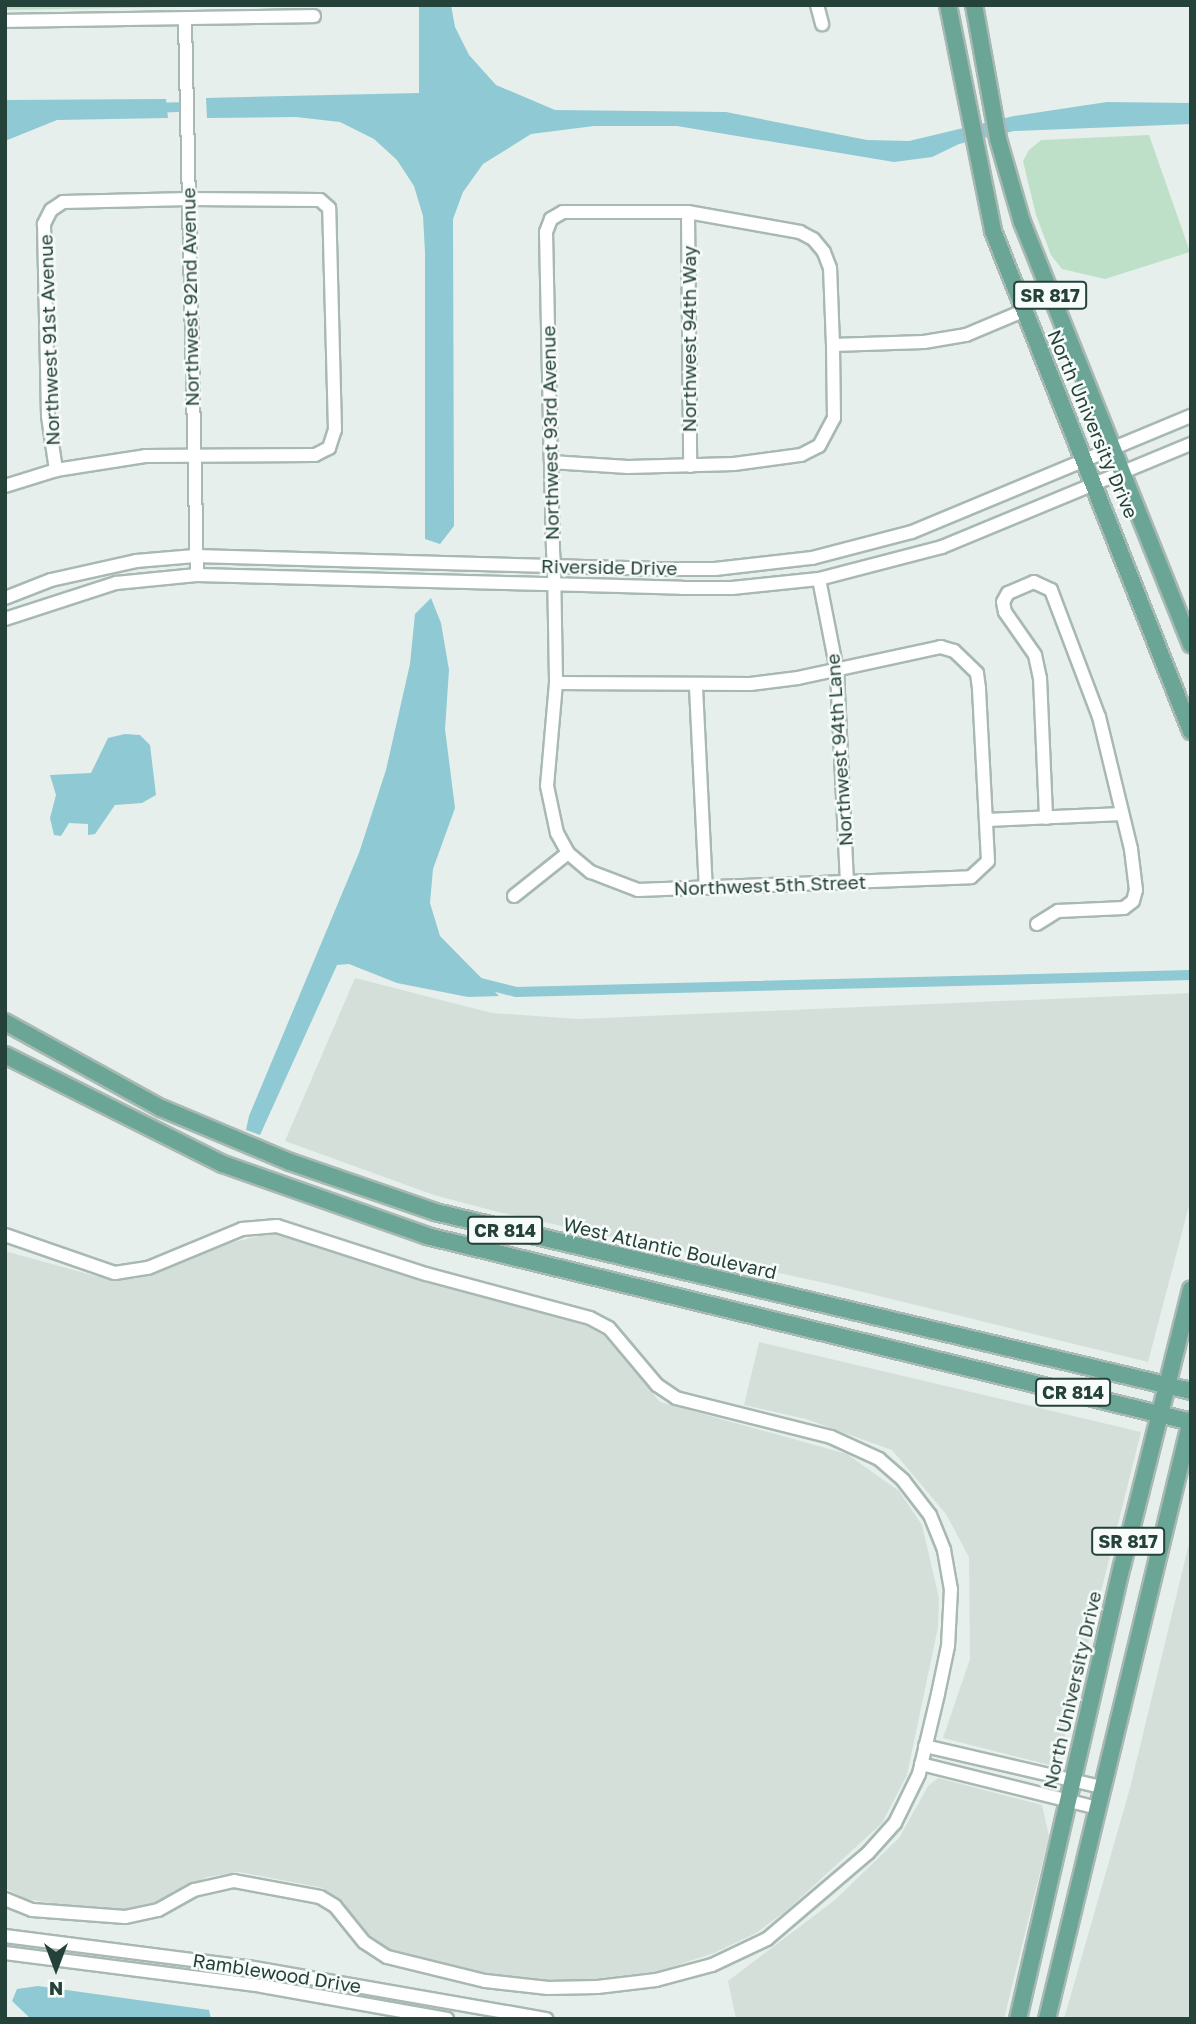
<!DOCTYPE html>
<html>
<head>
<meta charset="utf-8">
<style>
	body { margin:0 }
	#map { position:relative; width:1196px; height:2024px; overflow:hidden; background:#e6efeb; font-family:"Golos Text",sans-serif }
	div>[style] { position:absolute }
	.built>* { inset:0; background:#d4dfda }
	.green>* { inset:0; background:#bfe0c8 }
	.water>* { inset:0; background:#8ec9d4 }
	.canal>* { height:10px; margin:-5px; padding:0 5px; transform-origin:5px; border-radius:5px; background:#8ec9d4 }
	.roads { filter:drop-shadow(2px 0 #a8b8b2) drop-shadow(-2px 0 #a8b8b2) drop-shadow(0 2px #a8b8b2) drop-shadow(0 -2px #a8b8b2) }
	.minor>* { height:12px; margin:-6px; padding:0 6px; transform-origin:6px; border-radius:6px; background:#fff }
	.major>* { height:16px; margin:-8px; padding:0 8px; transform-origin:8px; border-radius:8px; background:#6aa596 }
	span { translate:-50% -50%; white-space:nowrap; text-align:center; line-height:1.15; -webkit-text-stroke:5px #f7fbf9; paint-order:stroke }
	.shield-label span { padding:2px 5px; background:#f7fbf9; border:2px solid; border-radius:5px; -webkit-text-stroke-width:0 }
	.shield-label { font-size:18px; color:#24423a; font-weight:700 }
	.street-label { font-size:19px; color:#24423a }
	.frame { position:absolute; inset:0; border:7px solid #24423a; pointer-events:none }
	.north { position:absolute; left:21px; top:1933px; width:70px; height:70px; -webkit-text-stroke:5px #f7fbf9; paint-order:stroke; rotate:180deg; font-size:19px; font-weight:700; line-height:28px; text-align:center; color:#24423a }
	.north::after { content:''; display:block; margin:auto; width:24px; height:32px; background:#24423a; clip-path:polygon(50% 0,100% 100%,50% 72%,0 100%) }
</style>
</head>
<body>
<div id="map">
	<div class="built">
		<i style="clip-path:polygon(355px 978px,492px 1013px,578px 1019px,1191px 993px,1191px 1198px,1148px 1362px,834px 1285px,498px 1212px,434px 1195px,285px 1141px)"></i>
		<i style="clip-path:polygon(272px 1233px,581px 1323px,603px 1335px,660px 1402px,847px 1454px,899px 1491px,922px 1525px,939px 1598px,938px 1627px,907px 1775px,882px 1823px,786px 1911px,756px 1933px,714px 1953px,659px 1971px,569px 1982px,469px 1973px,404px 1958px,377px 1942px,323px 1888px,239px 1872px,207px 1877px,137px 1910px,76px 1907px,26px 1899px,5px 1888px,5px 1251px,99px 1277px,135px 1279px,230px 1243px)"></i>
		<i style="clip-path:polygon(759px 1342px,1141px 1432px,1057px 1767px,943px 1738px,970px 1659px,969px 1557px,946px 1514px,892px 1450px,806px 1419px,744px 1405px)"></i>
		<i style="clip-path:polygon(1191px 1535px,1191px 2019px,1064px 2019px,1130px 1788px)"></i>
		<i style="clip-path:polygon(938px 1778px,1042px 1805px,1049px 1836px,1004px 2019px,736px 2019px,728px 1981px,835px 1900px,899px 1838px,928px 1786px)"></i>
	</div>
	<div class="green">
		<i style="clip-path:polygon(5px 5px,291px 5px,5px 10px)"></i>
		<i style="clip-path:polygon(1149px 135px,1190px 252px,1105px 279px,1062px 269px,1051px 255px,1036px 215px,1023px 161px,1029px 150px,1041px 140px)"></i>
	</div>
	<div class="water">
		<i style="clip-path:polygon(419px 5px,451px 5px,455px 27px,469px 55px,496px 85px,555px 110px,726px 112px,867px 140px,909px 141px,1014px 116px,1107px 102px,1191px 103px,1191px 124px,1014px 131px,959px 144px,932px 157px,894px 162px,677px 126px,594px 126px,531px 134px,483px 164px,463px 192px,453px 219px,454px 526px,440px 544px,425px 539px,425px 252px,423px 216px,414px 186px,397px 160px,374px 139px,340px 122px,296px 117px,207px 118px,206px 98px,419px 93px)"></i>
		<i style="clip-path:polygon(166px 99px,168px 118px,57px 120px,5px 141px,5px 100px)"></i>
		<i style="clip-path:polygon(431px 598px,441px 623px,449px 670px,445px 729px,455px 808px,433px 869px,430px 903px,440px 936px,499px 996px,468px 997px,397px 983px,349px 964px,337px 965px,260px 1135px,246px 1130px,249px 1116px,359px 853px,386px 770px,410px 664px,415px 614px)"></i>
		<i style="clip-path:polygon(125px 734px,140px 735px,150px 745px,156px 795px,142px 803px,115px 805px,95px 834px,88px 835px,88px 824px,69px 823px,61px 836px,54px 835px,50px 818px,56px 795px,50px 775px,91px 773px,108px 738px)"></i>
		<i style="clip-path:polygon(38px 1986px,209px 2010px,211px 2019px,31px 2019px,12px 2001px,17px 1989px)"></i>
	</div>
	<div class="canal">
		<i style="left:153px;top:108px;width:25px;rotate:-2deg"></i>
		<i style="left:477px;top:982px;width:40px;rotate:14.4deg"></i>
		<i style="left:516px;top:992px;width:675px;rotate:-1.44deg"></i>
	</div>
	<div class="roads">
		<div class="minor">
			<i style="left:817px;top:5px;width:20px;rotate:75deg"></i>
			<i style="left:185px;top:19px;width:556px;rotate:88.76deg"></i>
			<i style="left:5px;top:21px;width:309px;rotate:-0.9deg"></i>
			<i style="left:688px;top:212px;width:254px;rotate:89.5deg"></i>
			<i style="left:833px;top:345px;width:91px;rotate:-1.9deg"></i>
			<i style="left:924px;top:342px;width:43px;rotate:-9.5deg"></i>
			<i style="left:966px;top:335px;width:62px;rotate:-22.8deg"></i>
			<i style="left:551px;top:462px;width:77px;rotate:3.7deg"></i>
			<i style="left:628px;top:467px;width:106px;rotate:-1.6deg"></i>
			<i style="left:734px;top:464px;width:68px;rotate:-7.7deg"></i>
			<i style="left:801px;top:455px;width:20px;rotate:-27deg"></i>
			<i style="left:819px;top:446px;width:32px;rotate:-62deg"></i>
			<i style="left:834px;top:418px;width:73px;rotate:-90.8deg"></i>
			<i style="left:833px;top:345px;width:77px;rotate:-92.2deg"></i>
			<i style="left:830px;top:268px;width:17px;rotate:-111deg"></i>
			<i style="left:824px;top:252px;width:17px;rotate:-130deg"></i>
			<i style="left:813px;top:239px;width:15px;rotate:-152deg"></i>
			<i style="left:800px;top:232px;width:114px;rotate:-169.9deg"></i>
			<i style="left:688px;top:212px;width:125px;rotate:180deg"></i>
			<i style="left:563px;top:212px;width:14px;rotate:150deg"></i>
			<i style="left:551px;top:219px;width:14px;rotate:111deg"></i>
			<i style="left:546px;top:232px;width:230px;rotate:88.8deg"></i>
			<i style="left:551px;top:462px;width:89px;rotate:88.7deg"></i>
			<i style="left:553px;top:551px;width:15px;rotate:86deg"></i>
			<i style="left:554px;top:566px;width:117px;rotate:89deg"></i>
			<i style="left:556px;top:683px;width:103px;rotate:95deg"></i>
			<i style="left:547px;top:786px;width:48px;rotate:78deg"></i>
			<i style="left:557px;top:833px;width:23px;rotate:61deg"></i>
			<i style="left:568px;top:853px;width:30px;rotate:40deg"></i>
			<i style="left:591px;top:872px;width:50px;rotate:21deg"></i>
			<i style="left:638px;top:890px;width:333px;rotate:-2.2deg"></i>
			<i style="left:971px;top:877px;width:23px;rotate:-43deg"></i>
			<i style="left:988px;top:861px;width:173px;rotate:-93deg"></i>
			<i style="left:979px;top:688px;width:15px;rotate:-98deg"></i>
			<i style="left:977px;top:673px;width:32px;rotate:-136deg"></i>
			<i style="left:954px;top:651px;width:14px;rotate:-163deg"></i>
			<i style="left:941px;top:647px;width:146px;rotate:167.8deg"></i>
			<i style="left:798px;top:678px;width:48px;rotate:172.9deg"></i>
			<i style="left:750px;top:684px;width:194px;rotate:-179.7deg"></i>
			<i style="left:5px;top:486px;width:53px;rotate:-17.4deg"></i>
			<i style="left:56px;top:470px;width:90px;rotate:-8.9deg"></i>
			<i style="left:145px;top:456px;width:170px;rotate:-0.3deg"></i>
			<i style="left:315px;top:455px;width:16px;rotate:-27deg"></i>
			<i style="left:329px;top:448px;width:19px;rotate:-72deg"></i>
			<i style="left:335px;top:430px;width:222px;rotate:-91.5deg"></i>
			<i style="left:329px;top:208px;width:12px;rotate:-138deg"></i>
			<i style="left:320px;top:200px;width:131px;rotate:-179.6deg"></i>
			<i style="left:189px;top:199px;width:126px;rotate:178.6deg"></i>
			<i style="left:63px;top:202px;width:14px;rotate:146deg"></i>
			<i style="left:51px;top:210px;width:16px;rotate:117deg"></i>
			<i style="left:44px;top:224px;width:192px;rotate:88.8deg"></i>
			<i style="left:48px;top:416px;width:55px;rotate:81.6deg"></i>
			<i style="left:819px;top:579px;width:94px;rotate:78.9deg"></i>
			<i style="left:837px;top:671px;width:210px;rotate:87.3deg"></i>
			<i style="left:5px;top:598px;width:49px;rotate:-21.4deg"></i>
			<i style="left:51px;top:580px;width:87px;rotate:-12.6deg"></i>
			<i style="left:136px;top:561px;width:59px;rotate:-4.8deg"></i>
			<i style="left:195px;top:556px;width:462px;rotate:1.6deg"></i>
			<i style="left:657px;top:569px;width:58px"></i>
			<i style="left:715px;top:569px;width:98px;rotate:-6.5deg"></i>
			<i style="left:812px;top:558px;width:103px;rotate:-14.6deg"></i>
			<i style="left:912px;top:532px;width:302px;rotate:-22.6deg"></i>
			<i style="left:5px;top:619px;width:117px;rotate:-18deg"></i>
			<i style="left:116px;top:583px;width:81px;rotate:-5.6deg"></i>
			<i style="left:197px;top:575px;width:485px;rotate:1.5deg"></i>
			<i style="left:682px;top:588px;width:50px"></i>
			<i style="left:732px;top:588px;width:87px;rotate:-5.9deg"></i>
			<i style="left:819px;top:579px;width:127px;rotate:-14.6deg"></i>
			<i style="left:942px;top:547px;width:269px;rotate:-22.5deg"></i>
			<i style="left:696px;top:687px;width:201px;rotate:87.2deg"></i>
			<i style="left:987px;top:820px;width:135px;rotate:-2.5deg"></i>
			<i style="left:514px;top:896px;width:69px;rotate:-38.5deg"></i>
			<i style="left:1037px;top:924px;width:25px;rotate:-32deg"></i>
			<i style="left:1058px;top:911px;width:66px;rotate:-2.6deg"></i>
			<i style="left:1124px;top:908px;width:11px;rotate:-38deg"></i>
			<i style="left:1133px;top:901px;width:11px;rotate:-75deg"></i>
			<i style="left:1136px;top:890px;width:41px;rotate:-97deg"></i>
			<i style="left:1131px;top:849px;width:136px;rotate:-103.6deg"></i>
			<i style="left:1099px;top:717px;width:136px;rotate:-110.7deg"></i>
			<i style="left:1051px;top:590px;width:19px;rotate:-155deg"></i>
			<i style="left:1034px;top:582px;width:28px;rotate:157deg"></i>
			<i style="left:1008px;top:593px;width:10px;rotate:119deg"></i>
			<i style="left:1003px;top:602px;width:10px;rotate:79deg"></i>
			<i style="left:1005px;top:612px;width:52px;rotate:55.1deg"></i>
			<i style="left:1035px;top:655px;width:24px;rotate:78deg"></i>
			<i style="left:1040px;top:678px;width:140px;rotate:87.5deg"></i>
			<i style="left:5px;top:1235px;width:116px;rotate:19.1deg"></i>
			<i style="left:115px;top:1273px;width:33px;rotate:-9deg"></i>
			<i style="left:148px;top:1268px;width:102px;rotate:-22.5deg"></i>
			<i style="left:242px;top:1229px;width:35px;rotate:-5deg"></i>
			<i style="left:277px;top:1226px;width:157px;rotate:17.9deg"></i>
			<i style="left:426px;top:1274px;width:170px;rotate:15deg"></i>
			<i style="left:590px;top:1318px;width:21px;rotate:28deg"></i>
			<i style="left:609px;top:1328px;width:75px;rotate:49.9deg"></i>
			<i style="left:657px;top:1385px;width:23px;rotate:34deg"></i>
			<i style="left:676px;top:1398px;width:160px;rotate:14.1deg"></i>
			<i style="left:831px;top:1437px;width:53px;rotate:24.6deg"></i>
			<i style="left:879px;top:1459px;width:32px;rotate:41deg"></i>
			<i style="left:903px;top:1480px;width:44px;rotate:52.4deg"></i>
			<i style="left:930px;top:1515px;width:38px;rotate:68deg"></i>
			<i style="left:944px;top:1550px;width:40px;rotate:80deg"></i>
			<i style="left:951px;top:1589px;width:57px;rotate:93deg"></i>
			<i style="left:948px;top:1646px;width:49px;rotate:101.8deg"></i>
			<i style="left:938px;top:1694px;width:82px;rotate:103.4deg"></i>
			<i style="left:919px;top:1774px;width:55px;rotate:116.1deg"></i>
			<i style="left:895px;top:1823px;width:40px;rotate:132deg"></i>
			<i style="left:868px;top:1853px;width:133px;rotate:139.6deg"></i>
			<i style="left:767px;top:1939px;width:61px;rotate:154.7deg"></i>
			<i style="left:712px;top:1965px;width:58px;rotate:165deg"></i>
			<i style="left:656px;top:1980px;width:59px;rotate:173.2deg"></i>
			<i style="left:597px;top:1987px;width:49px;rotate:178.8deg"></i>
			<i style="left:548px;top:1988px;width:63px;rotate:-173.7deg"></i>
			<i style="left:485px;top:1981px;width:101px;rotate:-166.2deg"></i>
			<i style="left:387px;top:1957px;width:27px;rotate:-147deg"></i>
			<i style="left:364px;top:1942px;width:46px;rotate:-128.9deg"></i>
			<i style="left:335px;top:1906px;width:17px;rotate:-149deg"></i>
			<i style="left:320px;top:1897px;width:87px;rotate:-169.5deg"></i>
			<i style="left:234px;top:1881px;width:41px;rotate:167.3deg"></i>
			<i style="left:194px;top:1890px;width:41px;rotate:150.9deg"></i>
			<i style="left:158px;top:1910px;width:34px;rotate:168deg"></i>
			<i style="left:125px;top:1917px;width:93px;rotate:-175.7deg"></i>
			<i style="left:32px;top:1910px;width:29px;rotate:-158deg"></i>
			<i style="left:925px;top:1746px;width:181px;rotate:13.1deg"></i>
			<i style="left:921px;top:1764px;width:181px;rotate:14deg"></i>
			<i style="left:5px;top:1936px;width:245px;rotate:7.3deg"></i>
			<i style="left:248px;top:1967px;width:303px;rotate:9.9deg"></i>
			<i style="left:5px;top:1953px;width:259px;rotate:7.3deg"></i>
			<i style="left:262px;top:1986px;width:188px;rotate:10.1deg"></i>
		</div>
		<div class="major">
			<i style="left:948px;top:5px;width:230px;rotate:78.7deg"></i>
			<i style="left:993px;top:231px;width:538px;rotate:68.4deg"></i>
			<i style="left:974px;top:5px;width:136px;rotate:79.8deg"></i>
			<i style="left:998px;top:139px;width:86px;rotate:73.9deg"></i>
			<i style="left:1022px;top:222px;width:455px;rotate:68.2deg"></i>
			<i style="left:5px;top:1022px;width:178px;rotate:28.9deg"></i>
			<i style="left:161px;top:1108px;width:140px;rotate:22.7deg"></i>
			<i style="left:290px;top:1162px;width:153px;rotate:19deg"></i>
			<i style="left:435px;top:1212px;width:777px;rotate:13.32deg"></i>
			<i style="left:5px;top:1055px;width:244px;rotate:26.6deg"></i>
			<i style="left:223px;top:1164px;width:216px;rotate:19.4deg"></i>
			<i style="left:427px;top:1236px;width:786px;rotate:13.68deg"></i>
			<i style="left:1018px;top:2019px;width:465px;rotate:-77.1deg"></i>
			<i style="left:1122px;top:1566px;width:285px;rotate:-76deg"></i>
			<i style="left:1047px;top:2019px;width:616px;rotate:-76.48deg"></i>
		</div>
	</div>
	<div class="shield-label">
		<span style="left:1050px;top:295px">SR 817</span>
		<span style="left:505px;top:1230px">CR 814</span>
		<span style="left:1073px;top:1392px">CR 814</span>
		<span style="left:1128px;top:1541px">SR 817</span>
	</div>
	<div class="street-label">
		<span style="left:190px;top:297px;rotate:-91deg">Northwest 92nd Avenue</span>
		<span style="left:689px;top:339px;rotate:-90deg">Northwest 94th Way</span>
		<span style="left:49px;top:340px;rotate:-92deg">Northwest 91st Avenue</span>
		<span style="left:1093px;top:424px;rotate:67deg">North University Drive</span>
		<span style="left:550px;top:433px;rotate:-91deg">Northwest 93rd Avenue</span>
		<span style="left:609px;top:567px;rotate:1deg">Riverside Drive</span>
		<span style="left:839px;top:750px;rotate:-94deg">Northwest 94th Lane</span>
		<span style="left:770px;top:885px;rotate:-2deg">Northwest 5th Street</span>
		<span style="left:670px;top:1248px;rotate:13deg">West Atlantic Boulevard</span>
		<span style="left:1072px;top:1690px;rotate:-77deg">North University Drive</span>
		<span style="left:277px;top:1973px;rotate:9deg">Ramblewood Drive</span>
	</div>
	<div class="frame"></div>
	<div class="north">N</div>
</div>
</body>
</html>
